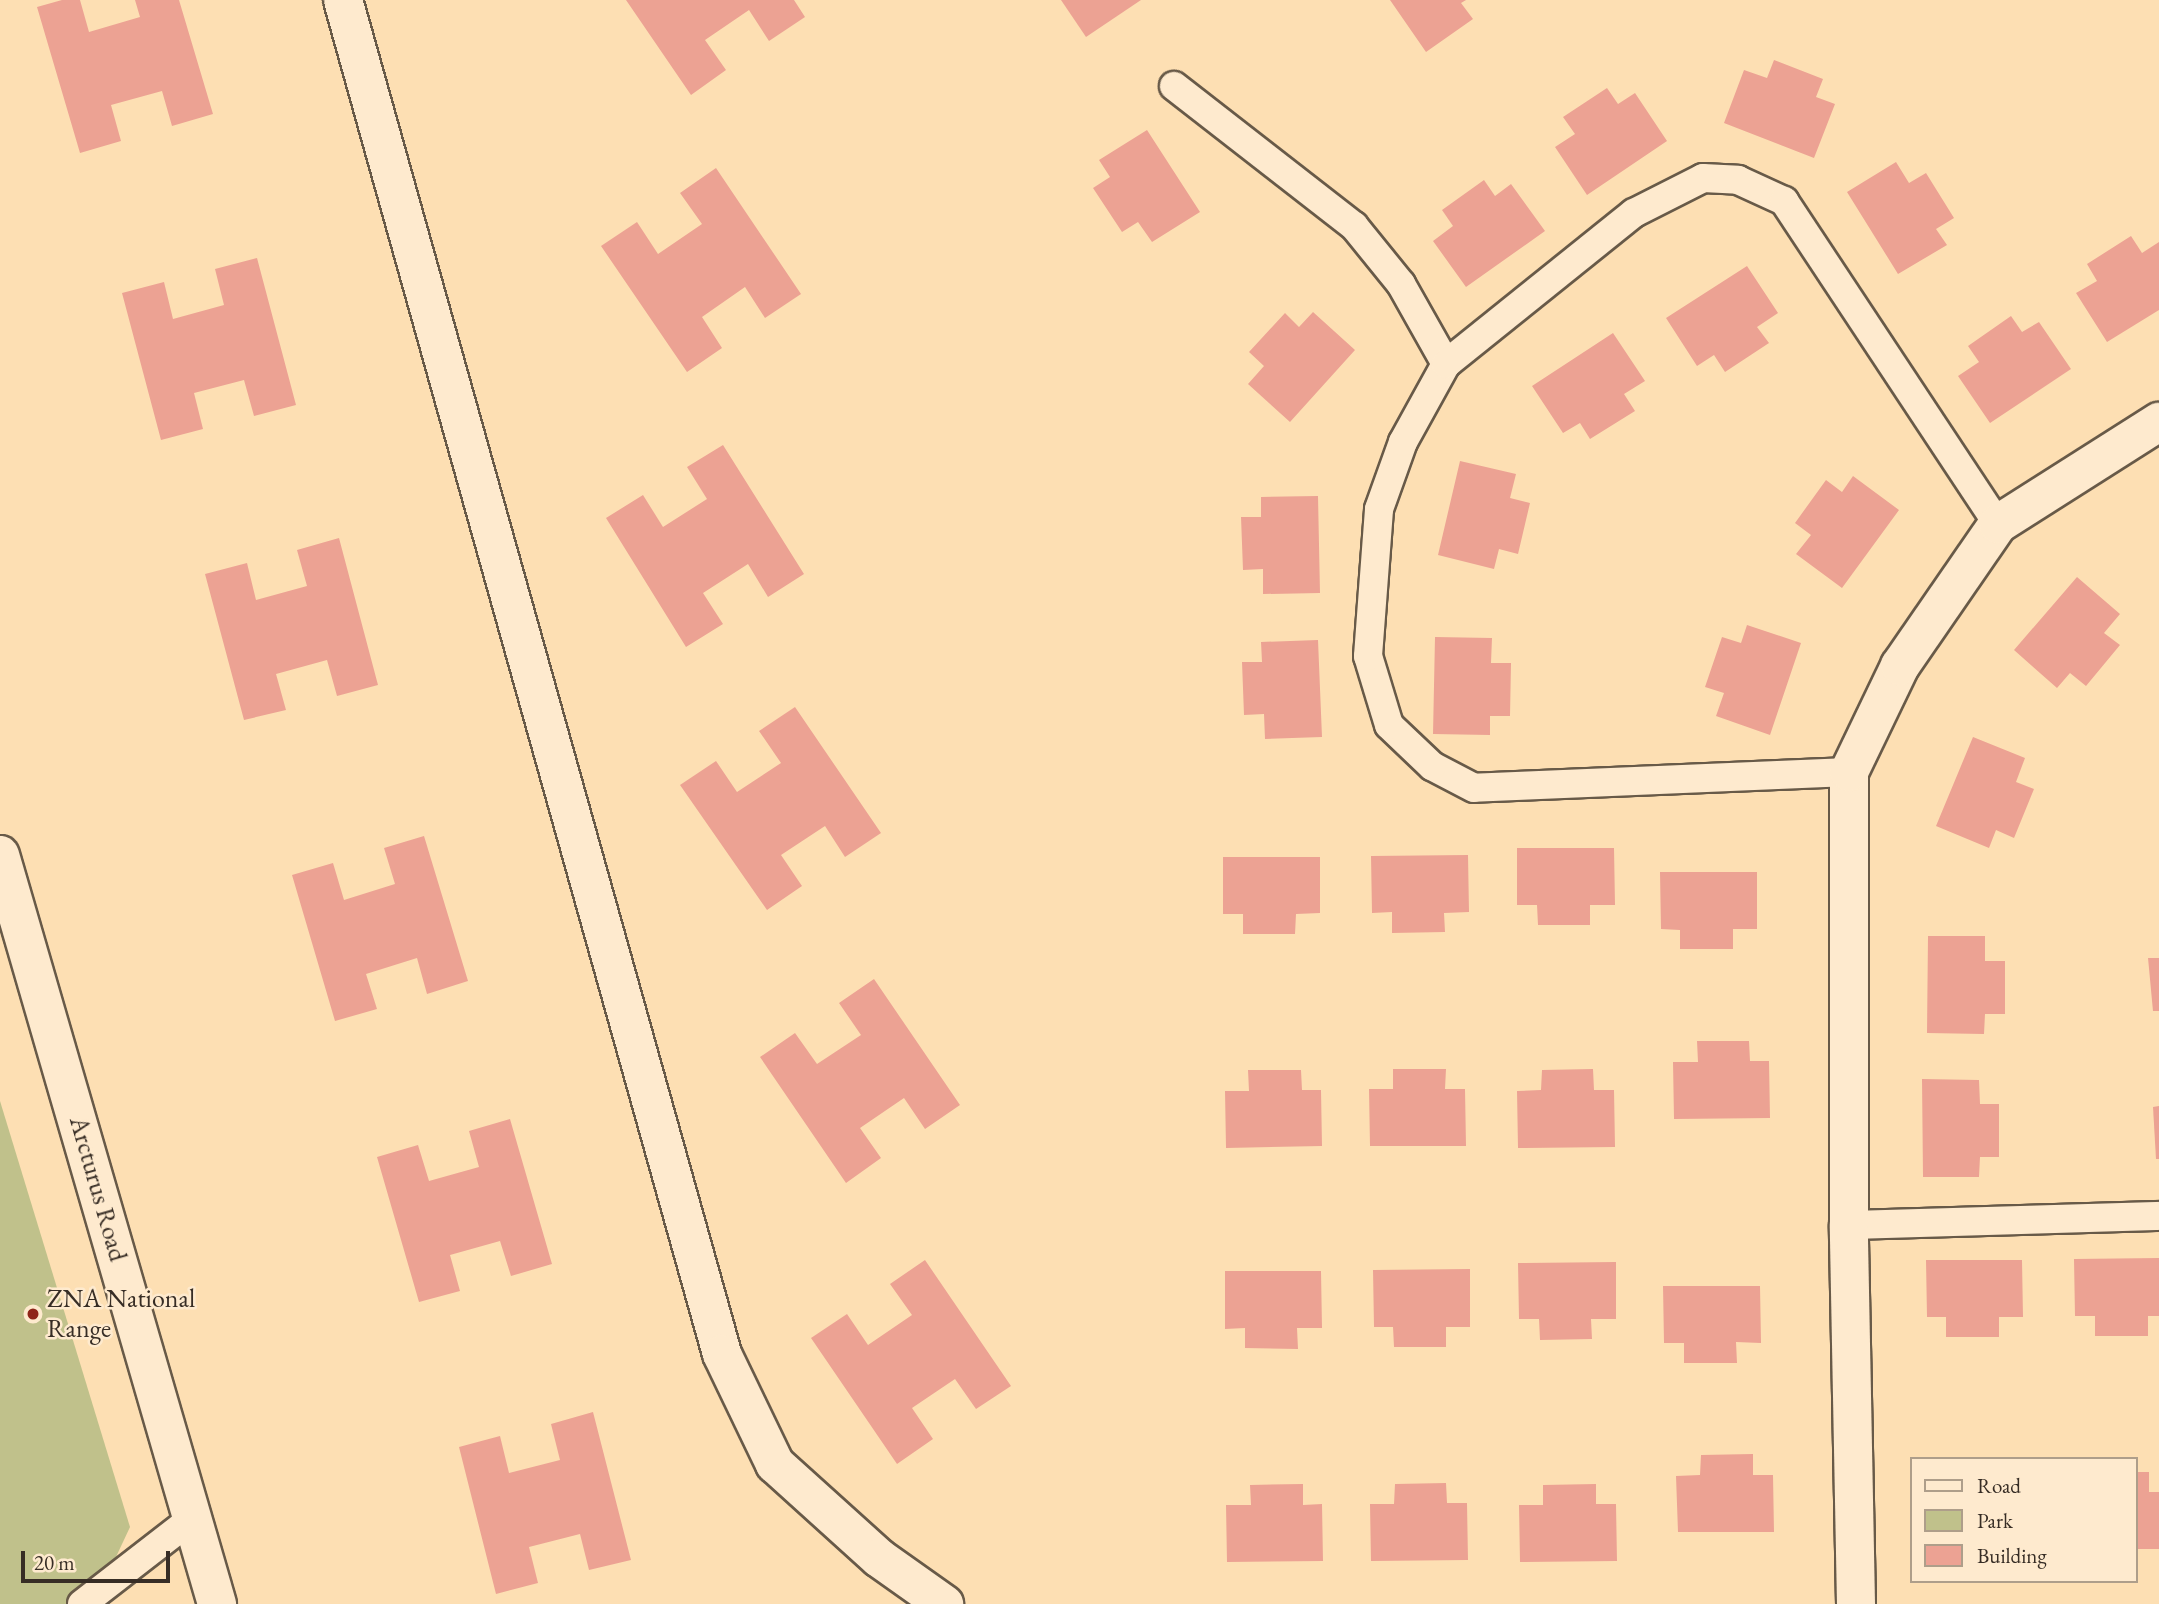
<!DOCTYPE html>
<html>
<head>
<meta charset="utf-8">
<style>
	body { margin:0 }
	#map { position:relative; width:2159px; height:1604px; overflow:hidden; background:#fddfb3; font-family:"EB Garamond",serif }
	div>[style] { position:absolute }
	.green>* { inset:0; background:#c0c18b }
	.building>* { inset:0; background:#eca293 }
	.roads { filter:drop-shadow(2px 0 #685a48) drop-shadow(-2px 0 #685a48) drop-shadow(0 2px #685a48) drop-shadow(0 -2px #685a48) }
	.service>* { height:28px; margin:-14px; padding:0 14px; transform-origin:14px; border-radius:14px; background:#feeace }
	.minor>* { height:38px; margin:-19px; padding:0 19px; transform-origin:19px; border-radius:19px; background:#feeace }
	.secondary>* { height:38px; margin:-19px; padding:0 19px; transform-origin:19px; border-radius:19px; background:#feeace }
	.dots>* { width:19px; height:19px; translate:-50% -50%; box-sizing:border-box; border:4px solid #feeace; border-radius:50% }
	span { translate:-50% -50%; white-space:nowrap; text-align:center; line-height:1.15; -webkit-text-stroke:5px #feeace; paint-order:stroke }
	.street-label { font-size:26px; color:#372d25 }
	.poi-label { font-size:26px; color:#372d25 }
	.left { translate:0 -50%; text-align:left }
	.legend { position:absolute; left:1910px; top:1457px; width:228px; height:126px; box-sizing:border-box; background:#feeace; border:2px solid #ae9e8a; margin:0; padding:9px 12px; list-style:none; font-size:21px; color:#372d25 }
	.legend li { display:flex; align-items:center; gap:14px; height:35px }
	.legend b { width:35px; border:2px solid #ae9e8a }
	.scale { position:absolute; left:21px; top:1551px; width:149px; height:32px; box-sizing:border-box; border:4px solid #372d25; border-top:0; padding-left:9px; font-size:21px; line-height:24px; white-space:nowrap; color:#372d25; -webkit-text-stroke:5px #feeace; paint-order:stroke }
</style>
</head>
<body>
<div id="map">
	<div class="green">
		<i style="clip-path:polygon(0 1101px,130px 1527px,94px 1604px,0 1604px)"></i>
	</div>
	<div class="building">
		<i style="clip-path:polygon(62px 0,80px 0,89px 32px,140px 17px,135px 0,179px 0,213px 114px,172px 126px,162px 91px,111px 105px,121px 141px,80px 153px,37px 7px)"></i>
		<i style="clip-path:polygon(626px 0,794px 0,805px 17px,769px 41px,749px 10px,705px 40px,726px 70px,691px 95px)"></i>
		<i style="clip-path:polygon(1061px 0,1141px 0,1086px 37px)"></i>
		<i style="clip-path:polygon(1390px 0,1466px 0,1461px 3px,1473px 19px,1426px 52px)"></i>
		<i style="clip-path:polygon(1774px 60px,1823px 79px,1816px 97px,1835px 104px,1814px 158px,1724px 123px,1744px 70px,1767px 78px)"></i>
		<i style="clip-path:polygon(1607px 88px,1618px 104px,1635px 93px,1667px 141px,1587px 195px,1555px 147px,1575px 134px,1563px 117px)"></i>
		<i style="clip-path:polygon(1147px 130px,1200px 212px,1152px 242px,1138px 222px,1122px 232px,1093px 188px,1110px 177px,1099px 160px)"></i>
		<i style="clip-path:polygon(1896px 162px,1909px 183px,1926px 173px,1954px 218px,1936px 229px,1947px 245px,1898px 274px,1847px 192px)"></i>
		<i style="clip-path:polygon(716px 168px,801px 294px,765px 318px,745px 287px,702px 317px,722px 348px,687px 372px,601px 246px,637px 222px,658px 254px,702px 224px,680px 193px)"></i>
		<i style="clip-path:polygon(1484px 180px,1495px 196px,1511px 184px,1545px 231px,1466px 287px,1433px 241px,1453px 226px,1442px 210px)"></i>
		<i style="clip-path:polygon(2131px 236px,2142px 253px,2159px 242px,2159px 310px,2107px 342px,2076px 293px,2097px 281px,2087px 264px)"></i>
		<i style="clip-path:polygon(257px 258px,296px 405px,254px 416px,244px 380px,194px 393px,203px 429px,161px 440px,122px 293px,164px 282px,173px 319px,224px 305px,215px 269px)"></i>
		<i style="clip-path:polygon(1747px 266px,1778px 313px,1757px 327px,1769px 343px,1725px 372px,1714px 355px,1697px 366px,1666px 318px)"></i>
		<i style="clip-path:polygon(1313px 312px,1355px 350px,1290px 422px,1248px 384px,1264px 366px,1249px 352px,1285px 313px,1299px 327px)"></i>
		<i style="clip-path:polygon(2011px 316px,2022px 332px,2039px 322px,2071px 369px,1990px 423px,1958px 376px,1979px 362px,1968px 346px)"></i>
		<i style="clip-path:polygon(1613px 333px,1645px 381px,1624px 394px,1635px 411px,1590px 439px,1580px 423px,1563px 433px,1532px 386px)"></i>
		<i style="clip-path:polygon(723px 445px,804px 574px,768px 597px,748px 564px,703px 593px,723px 624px,686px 647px,606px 518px,643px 495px,663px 527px,707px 499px,687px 467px)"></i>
		<i style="clip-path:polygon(1460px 461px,1516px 474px,1510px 498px,1530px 503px,1518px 554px,1499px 549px,1494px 569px,1438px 555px)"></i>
		<i style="clip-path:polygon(1853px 476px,1899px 510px,1842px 588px,1796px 554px,1811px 535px,1795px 523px,1826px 480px,1842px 492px)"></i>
		<i style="clip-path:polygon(1318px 496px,1320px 593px,1263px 594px,1263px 569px,1243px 570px,1241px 517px,1261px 517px,1261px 497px)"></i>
		<i style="clip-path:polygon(339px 538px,378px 685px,337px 696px,327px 660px,276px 674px,286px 710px,244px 720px,205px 574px,247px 563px,256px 600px,307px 586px,297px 550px)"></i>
		<i style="clip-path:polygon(2077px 577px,2120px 614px,2104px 633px,2120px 645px,2086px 686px,2070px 673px,2057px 688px,2014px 650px)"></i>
		<i style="clip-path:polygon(1747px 625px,1801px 643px,1770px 735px,1716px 716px,1724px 693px,1705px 687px,1722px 637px,1741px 643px)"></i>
		<i style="clip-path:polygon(1435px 637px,1492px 638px,1491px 663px,1511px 663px,1510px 716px,1490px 716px,1490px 735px,1433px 734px)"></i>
		<i style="clip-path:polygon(1318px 640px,1322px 737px,1265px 739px,1264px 714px,1244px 715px,1242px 662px,1262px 662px,1261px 642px)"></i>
		<i style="clip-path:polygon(795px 707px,881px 833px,845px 857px,825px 826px,781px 855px,802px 886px,767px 910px,680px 785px,716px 761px,737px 792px,781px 763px,759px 731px)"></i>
		<i style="clip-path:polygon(1973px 737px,2025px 758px,2016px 782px,2034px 789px,2014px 838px,1996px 830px,1989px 848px,1936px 826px)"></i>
		<i style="clip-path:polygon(424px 836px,468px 981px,427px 994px,417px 958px,366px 974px,377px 1009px,335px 1021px,292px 875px,333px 863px,344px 900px,395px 884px,384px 848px)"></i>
		<i style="clip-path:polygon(1517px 848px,1614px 848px,1615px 905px,1590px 905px,1590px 925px,1538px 925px,1537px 905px,1517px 905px)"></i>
		<i style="clip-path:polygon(1468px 855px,1469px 912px,1444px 913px,1445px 932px,1392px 933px,1392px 912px,1372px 913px,1371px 856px)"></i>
		<i style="clip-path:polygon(1223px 857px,1320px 857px,1320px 913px,1296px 914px,1295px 934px,1243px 934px,1243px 914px,1223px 914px)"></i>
		<i style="clip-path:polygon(1660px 872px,1757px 872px,1757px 929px,1733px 929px,1733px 949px,1680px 949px,1680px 930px,1661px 929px)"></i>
		<i style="clip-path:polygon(1928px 936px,1985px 936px,1985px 961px,2005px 961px,2005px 1014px,1985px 1014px,1984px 1034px,1927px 1033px)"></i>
		<i style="clip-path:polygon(2148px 958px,2159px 958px,2159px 1011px,2153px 1011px)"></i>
		<i style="clip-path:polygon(874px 979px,960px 1105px,925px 1129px,904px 1098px,860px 1128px,881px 1158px,846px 1183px,760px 1057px,795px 1033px,817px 1064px,861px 1035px,839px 1003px)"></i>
		<i style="clip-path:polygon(1697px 1041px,1749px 1041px,1750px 1061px,1769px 1061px,1770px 1118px,1674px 1119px,1673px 1062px,1698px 1062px)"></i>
		<i style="clip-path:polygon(1393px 1069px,1446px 1069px,1445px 1089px,1465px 1089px,1466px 1146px,1370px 1146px,1369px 1089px,1393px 1089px)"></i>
		<i style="clip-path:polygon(1593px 1069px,1594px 1090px,1614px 1090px,1615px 1147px,1518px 1148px,1517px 1091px,1541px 1090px,1542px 1070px)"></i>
		<i style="clip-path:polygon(1248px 1070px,1301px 1070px,1302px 1090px,1321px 1090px,1322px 1146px,1226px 1148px,1225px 1091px,1249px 1091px)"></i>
		<i style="clip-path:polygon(1922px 1079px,1979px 1080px,1980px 1104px,1999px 1104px,1999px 1157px,1980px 1157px,1979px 1177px,1923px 1177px)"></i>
		<i style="clip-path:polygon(2159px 1106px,2159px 1159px,2156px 1159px,2153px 1107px)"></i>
		<i style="clip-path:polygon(510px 1119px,552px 1264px,511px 1276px,500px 1241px,450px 1255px,460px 1291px,419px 1302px,377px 1157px,418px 1145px,429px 1181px,479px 1167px,469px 1131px)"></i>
		<i style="clip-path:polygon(2159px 1258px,2159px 1316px,2148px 1316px,2148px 1336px,2095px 1336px,2095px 1316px,2075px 1316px,2074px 1259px)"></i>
		<i style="clip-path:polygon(925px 1260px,1011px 1386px,976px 1409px,955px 1379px,912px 1408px,933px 1439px,897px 1464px,811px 1338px,847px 1314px,868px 1345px,912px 1315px,890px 1284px)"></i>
		<i style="clip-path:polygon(1926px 1260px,2022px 1260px,2023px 1317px,1999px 1317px,1999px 1337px,1946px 1337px,1946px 1317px,1927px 1317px)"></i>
		<i style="clip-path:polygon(1616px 1262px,1616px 1319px,1591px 1319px,1592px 1339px,1540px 1340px,1539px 1319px,1519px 1319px,1518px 1263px)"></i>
		<i style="clip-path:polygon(1470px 1269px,1470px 1327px,1446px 1327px,1446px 1347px,1394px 1347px,1393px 1327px,1374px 1327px,1373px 1270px)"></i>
		<i style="clip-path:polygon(1225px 1271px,1321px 1271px,1322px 1328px,1297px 1328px,1298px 1349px,1245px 1348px,1245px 1328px,1225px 1329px)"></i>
		<i style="clip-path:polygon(1663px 1286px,1760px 1286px,1761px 1343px,1736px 1342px,1737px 1363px,1684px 1363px,1684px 1343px,1664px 1343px)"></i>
		<i style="clip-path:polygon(593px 1412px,631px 1560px,589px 1570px,580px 1534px,529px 1547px,538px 1583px,496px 1594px,459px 1447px,500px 1436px,509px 1473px,560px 1460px,551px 1424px)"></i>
		<i style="clip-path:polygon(1753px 1454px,1753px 1475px,1773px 1475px,1774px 1532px,1678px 1532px,1676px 1476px,1700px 1475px,1701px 1455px)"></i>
		<i style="clip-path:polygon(2136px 1472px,2149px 1472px,2149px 1492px,2159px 1492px,2159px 1549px,2136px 1549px)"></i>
		<i style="clip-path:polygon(1446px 1483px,1447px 1503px,1467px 1503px,1468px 1560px,1371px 1561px,1370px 1504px,1394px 1504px,1395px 1484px)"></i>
		<i style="clip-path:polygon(1303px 1484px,1303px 1505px,1322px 1504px,1323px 1561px,1227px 1562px,1226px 1505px,1251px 1505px,1250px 1485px)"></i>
		<i style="clip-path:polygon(1596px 1484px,1596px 1504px,1616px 1504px,1617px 1561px,1520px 1562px,1519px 1505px,1543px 1505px,1543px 1485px)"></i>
	</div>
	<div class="roads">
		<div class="service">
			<i style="left:1174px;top:86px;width:228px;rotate:37.9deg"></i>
			<i style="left:1354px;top:226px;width:75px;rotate:51deg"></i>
			<i style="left:1401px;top:284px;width:92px;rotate:60.6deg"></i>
			<i style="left:1849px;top:772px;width:375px;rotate:177.6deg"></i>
			<i style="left:1474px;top:788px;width:47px;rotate:-152.4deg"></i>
			<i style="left:1432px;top:766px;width:59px;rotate:-136.4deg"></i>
			<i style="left:1389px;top:725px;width:72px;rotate:-106.9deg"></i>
			<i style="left:1368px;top:656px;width:147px;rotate:-85.7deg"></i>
			<i style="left:1379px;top:509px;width:71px;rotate:-70.3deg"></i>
			<i style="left:1403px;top:442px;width:89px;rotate:-61.1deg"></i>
			<i style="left:1446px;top:364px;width:241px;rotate:-38.8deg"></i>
			<i style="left:1634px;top:213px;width:77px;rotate:-26.9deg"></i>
			<i style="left:1703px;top:178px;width:35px;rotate:3deg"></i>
			<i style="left:1738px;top:180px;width:51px;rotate:24.5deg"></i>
			<i style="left:1784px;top:201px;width:387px;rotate:56.5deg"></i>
			<i style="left:1849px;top:1225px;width:310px;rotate:-1.7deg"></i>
			<i style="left:82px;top:1604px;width:142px;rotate:-37.8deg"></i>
		</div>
		<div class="minor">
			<i style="left:343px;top:0;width:1406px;rotate:74.36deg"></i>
			<i style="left:722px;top:1354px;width:122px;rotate:64.3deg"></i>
			<i style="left:775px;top:1464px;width:140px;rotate:42.1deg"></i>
			<i style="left:879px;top:1558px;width:80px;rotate:35.3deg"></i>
			<i style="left:1856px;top:1604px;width:379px;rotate:-91.1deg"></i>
			<i style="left:1849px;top:1225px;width:453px;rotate:-90deg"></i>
			<i style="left:1849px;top:772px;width:118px;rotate:-64.3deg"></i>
			<i style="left:1900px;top:666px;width:173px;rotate:-55.4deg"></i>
			<i style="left:1998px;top:524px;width:191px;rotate:-32.4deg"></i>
		</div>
		<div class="secondary">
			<i style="left:0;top:855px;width:780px;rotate:73.84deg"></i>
		</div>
	</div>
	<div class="dots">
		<i style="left:33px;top:1314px;background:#8f2418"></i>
	</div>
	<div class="street-label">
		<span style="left:98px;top:1189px;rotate:74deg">Arcturus Road</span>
	</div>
	<div class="poi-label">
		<span class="left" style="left:47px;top:1314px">ZNA National<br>Range</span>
	</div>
	<ul class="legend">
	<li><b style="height:9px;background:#feeace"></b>Road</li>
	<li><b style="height:19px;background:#c0c18b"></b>Park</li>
	<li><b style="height:19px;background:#eca293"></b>Building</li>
	</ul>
	<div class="scale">20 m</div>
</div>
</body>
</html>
